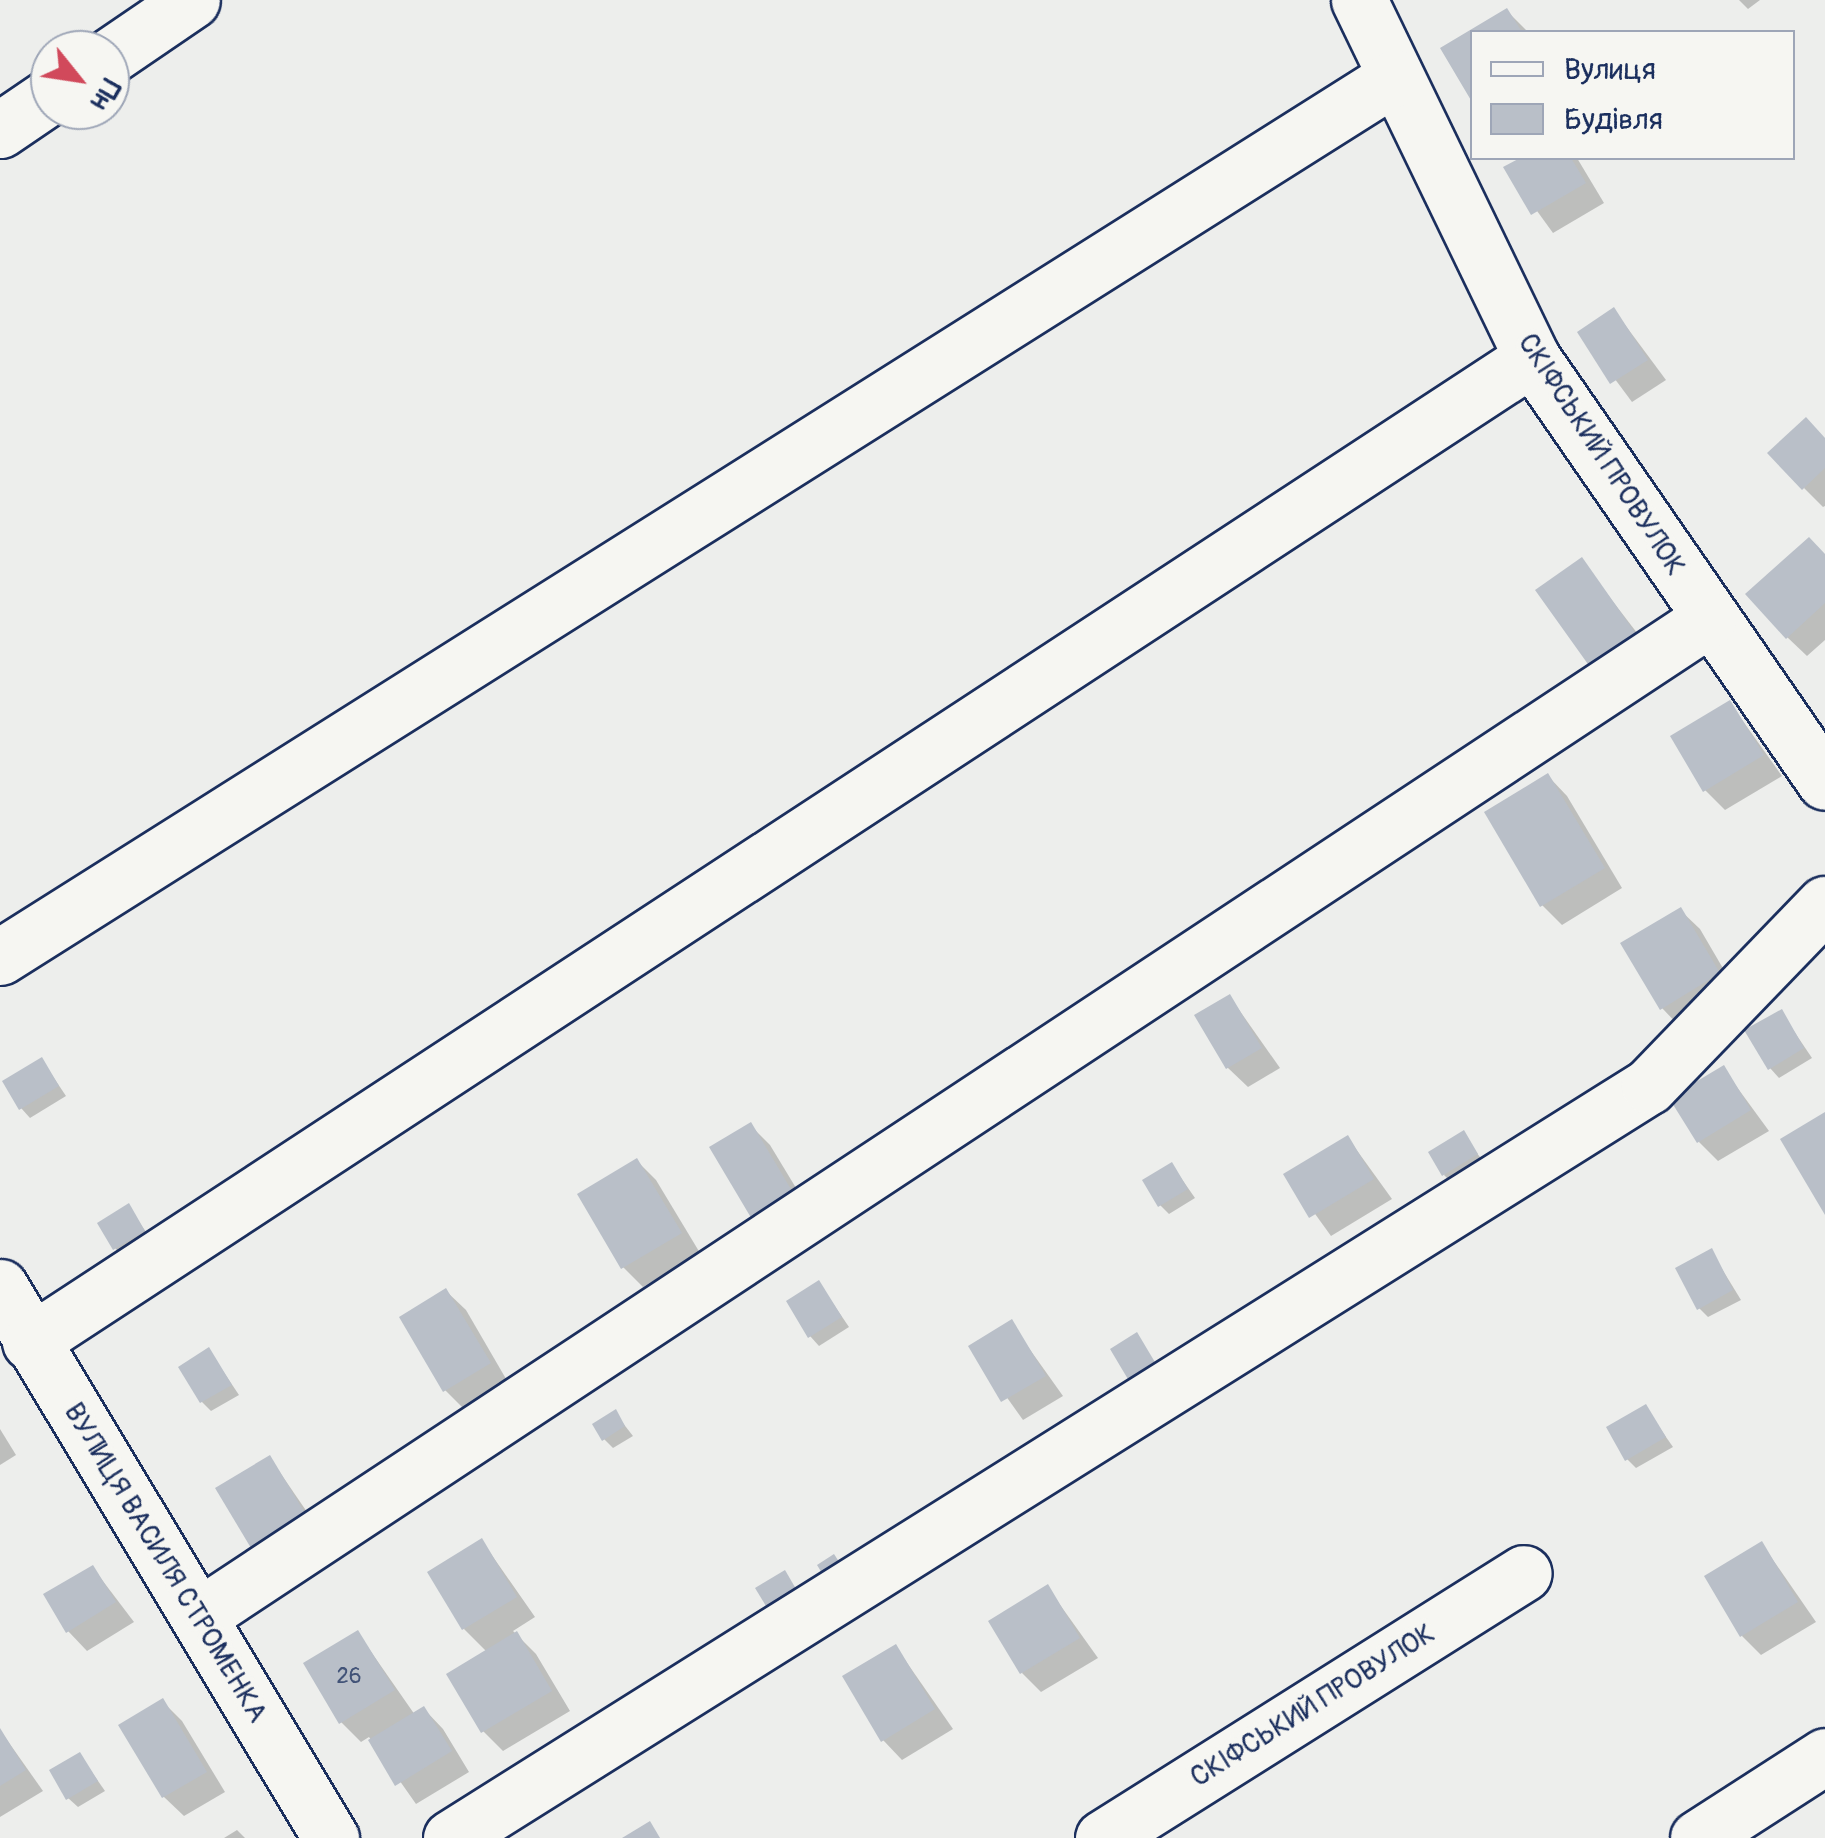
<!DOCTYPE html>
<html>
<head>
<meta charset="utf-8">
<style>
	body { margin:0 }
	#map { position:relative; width:1825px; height:1838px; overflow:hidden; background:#edeeec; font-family:Pangolin,sans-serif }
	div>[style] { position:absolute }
	.shadow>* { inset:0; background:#0003 }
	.building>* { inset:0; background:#b9bfc8 }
	.roads { filter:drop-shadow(2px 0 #1b2f5e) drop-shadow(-2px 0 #1b2f5e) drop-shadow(0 2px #1b2f5e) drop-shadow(0 -2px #1b2f5e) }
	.minor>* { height:55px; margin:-27.5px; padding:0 27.5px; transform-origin:27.5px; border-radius:27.5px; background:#f6f6f2 }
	span { translate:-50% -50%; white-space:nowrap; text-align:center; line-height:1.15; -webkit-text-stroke:10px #f6f6f2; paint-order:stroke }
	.number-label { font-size:22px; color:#425378 }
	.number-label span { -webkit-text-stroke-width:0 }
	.street-label { font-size:28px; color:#1b2f5e }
	.legend { position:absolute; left:1470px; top:30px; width:325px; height:130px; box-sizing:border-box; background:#f6f6f2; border:2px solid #9ea6b7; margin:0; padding:12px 18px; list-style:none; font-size:30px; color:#1b2f5e }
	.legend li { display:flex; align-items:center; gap:20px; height:50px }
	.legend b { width:50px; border:2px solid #9ea6b7 }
	.north { position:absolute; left:30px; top:30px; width:100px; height:100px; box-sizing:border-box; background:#f6f6f2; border:2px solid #9ea6b7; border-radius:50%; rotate:120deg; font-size:28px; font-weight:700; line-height:40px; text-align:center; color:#1b2f5e }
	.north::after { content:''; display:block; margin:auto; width:35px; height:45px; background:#d1495b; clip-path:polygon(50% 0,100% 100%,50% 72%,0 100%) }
</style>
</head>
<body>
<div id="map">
	<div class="shadow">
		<i style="clip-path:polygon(1739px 0,1760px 0,1748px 9px)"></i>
		<i style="clip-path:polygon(1507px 11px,1528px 32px,1472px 32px,1472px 97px,1444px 49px)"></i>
		<i style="clip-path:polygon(1524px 158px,1577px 158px,1604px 203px,1553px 233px,1506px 168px)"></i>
		<i style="clip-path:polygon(1614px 310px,1666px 380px,1632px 402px,1580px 332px)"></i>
		<i style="clip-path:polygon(1825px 440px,1825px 506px,1823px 507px,1804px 488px)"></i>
		<i style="clip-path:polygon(1825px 556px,1825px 640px,1807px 656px,1787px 637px)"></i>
		<i style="clip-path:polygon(1581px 560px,1654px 655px,1611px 685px)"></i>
		<i style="clip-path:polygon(1730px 703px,1782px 776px,1725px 810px,1705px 790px)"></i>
		<i style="clip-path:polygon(1548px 776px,1567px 796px,1622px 888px,1562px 925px,1542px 905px)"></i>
		<i style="clip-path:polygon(1680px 910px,1700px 929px,1738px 994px,1681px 1028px,1662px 1008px)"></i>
		<i style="clip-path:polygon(1230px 997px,1280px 1068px,1248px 1087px,1228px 1068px)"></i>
		<i style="clip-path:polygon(1781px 1012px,1812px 1058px,1779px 1078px,1770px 1068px)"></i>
		<i style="clip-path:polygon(42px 1060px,66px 1096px,30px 1118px,21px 1108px)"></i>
		<i style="clip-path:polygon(1723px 1068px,1769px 1131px,1718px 1161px,1699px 1142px)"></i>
		<i style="clip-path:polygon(750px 1125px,770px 1145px,813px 1216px,755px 1220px)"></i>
		<i style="clip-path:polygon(1463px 1134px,1485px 1164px,1453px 1184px,1444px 1175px)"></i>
		<i style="clip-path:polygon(1348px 1138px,1392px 1199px,1331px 1236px,1287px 1175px)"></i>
		<i style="clip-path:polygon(637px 1161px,656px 1180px,700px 1253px,643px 1287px,623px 1267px)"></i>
		<i style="clip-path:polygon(1172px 1165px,1195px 1198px,1169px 1214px,1160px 1205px)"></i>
		<i style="clip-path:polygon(129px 1207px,152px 1241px,124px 1258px,115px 1248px)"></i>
		<i style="clip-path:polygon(1711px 1251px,1741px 1300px,1708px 1317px,1699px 1308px)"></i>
		<i style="clip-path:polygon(819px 1283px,849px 1327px,819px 1346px,810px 1336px)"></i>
		<i style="clip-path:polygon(446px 1291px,466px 1310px,509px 1384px,465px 1410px,445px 1390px)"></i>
		<i style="clip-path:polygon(1011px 1323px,1063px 1396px,1023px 1420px,971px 1347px)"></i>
		<i style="clip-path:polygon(209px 1350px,239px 1395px,211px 1411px,202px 1402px)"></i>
		<i style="clip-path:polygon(1645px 1407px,1673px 1447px,1636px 1468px,1627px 1459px)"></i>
		<i style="clip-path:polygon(615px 1413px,633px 1436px,613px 1448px,604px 1439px)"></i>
		<i style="clip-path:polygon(0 1429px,16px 1455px,0 1465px)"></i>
		<i style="clip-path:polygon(270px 1458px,327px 1541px,276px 1571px)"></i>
		<i style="clip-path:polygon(482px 1541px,535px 1617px,513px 1631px,536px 1654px,570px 1711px,503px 1751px,483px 1731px,487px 1652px,464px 1629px)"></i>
		<i style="clip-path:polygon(1762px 1544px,1816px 1622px,1761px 1655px,1742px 1636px)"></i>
		<i style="clip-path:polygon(93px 1568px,134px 1622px,87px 1651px,68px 1631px)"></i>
		<i style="clip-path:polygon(1048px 1588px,1098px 1658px,1041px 1692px,1022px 1673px)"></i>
		<i style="clip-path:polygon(358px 1633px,415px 1715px,424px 1709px,443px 1729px,469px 1772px,416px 1804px,369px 1737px,361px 1742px,341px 1722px)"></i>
		<i style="clip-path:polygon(896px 1647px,953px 1729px,902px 1760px,883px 1740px)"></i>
		<i style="clip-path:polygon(162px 1701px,182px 1721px,225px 1792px,184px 1816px,164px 1797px)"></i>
		<i style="clip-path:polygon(0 1730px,43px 1791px,0 1817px)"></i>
		<i style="clip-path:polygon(80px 1755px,105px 1791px,78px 1807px,68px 1798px)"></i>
		<i style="clip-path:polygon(237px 1830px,245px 1838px,224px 1838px)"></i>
	</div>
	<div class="building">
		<i style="clip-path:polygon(1507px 8px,1522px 32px,1472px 32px,1472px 102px,1440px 48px)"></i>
		<i style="clip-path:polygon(1520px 158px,1571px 158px,1586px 183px,1531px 215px,1503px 167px)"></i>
		<i style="clip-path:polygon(1614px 307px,1648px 360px,1610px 384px,1577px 332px)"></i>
		<i style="clip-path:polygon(1806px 417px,1825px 438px,1825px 468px,1802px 490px,1767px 453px)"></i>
		<i style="clip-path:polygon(1809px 537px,1825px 554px,1825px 603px,1786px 639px,1745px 594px)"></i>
		<i style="clip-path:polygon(1582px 557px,1636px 634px,1590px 667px,1535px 590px)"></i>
		<i style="clip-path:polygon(1730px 700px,1764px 755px,1703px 792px,1670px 736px)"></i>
		<i style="clip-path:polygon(1548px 773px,1605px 868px,1540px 907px,1484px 812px)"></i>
		<i style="clip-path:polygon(1681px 907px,1720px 973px,1660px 1010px,1620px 943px)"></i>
		<i style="clip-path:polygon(1230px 994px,1262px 1048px,1226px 1069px,1194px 1015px)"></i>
		<i style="clip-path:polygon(1782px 1009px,1804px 1048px,1768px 1070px,1744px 1030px)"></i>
		<i style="clip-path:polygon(42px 1057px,59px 1086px,19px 1110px,2px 1081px)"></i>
		<i style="clip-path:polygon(1724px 1065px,1751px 1110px,1697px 1143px,1669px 1098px)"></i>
		<i style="clip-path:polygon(1825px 1112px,1825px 1215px,1780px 1139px)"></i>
		<i style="clip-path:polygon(751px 1122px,795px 1196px,753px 1221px,709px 1147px)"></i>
		<i style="clip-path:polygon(1464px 1130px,1478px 1154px,1442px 1176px,1428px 1152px)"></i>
		<i style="clip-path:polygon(1348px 1135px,1374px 1179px,1309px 1218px,1283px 1174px)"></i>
		<i style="clip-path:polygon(637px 1158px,682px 1233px,621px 1269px,577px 1194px)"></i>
		<i style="clip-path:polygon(1172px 1162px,1188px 1189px,1158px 1207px,1142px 1180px)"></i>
		<i style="clip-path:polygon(129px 1203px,145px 1231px,113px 1250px,97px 1223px)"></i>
		<i style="clip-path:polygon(1712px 1248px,1733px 1290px,1697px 1310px,1675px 1268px)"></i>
		<i style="clip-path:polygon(819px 1280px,842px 1317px,808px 1338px,786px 1301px)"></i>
		<i style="clip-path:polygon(446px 1288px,491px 1363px,443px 1392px,399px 1317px)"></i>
		<i style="clip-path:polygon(1012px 1319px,1046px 1376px,1001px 1402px,968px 1346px)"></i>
		<i style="clip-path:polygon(1137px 1332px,1162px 1374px,1135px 1391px,1110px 1349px)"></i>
		<i style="clip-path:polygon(209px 1347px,232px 1385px,200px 1403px,178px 1367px)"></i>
		<i style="clip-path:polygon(1646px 1404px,1666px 1437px,1625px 1461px,1606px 1427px)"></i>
		<i style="clip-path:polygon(616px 1409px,625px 1426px,602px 1441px,592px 1424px)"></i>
		<i style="clip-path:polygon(270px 1455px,309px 1520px,254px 1553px,215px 1488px)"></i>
		<i style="clip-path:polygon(482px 1538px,517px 1597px,462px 1630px,427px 1572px)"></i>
		<i style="clip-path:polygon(1762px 1541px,1798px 1602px,1740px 1637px,1704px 1576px)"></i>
		<i style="clip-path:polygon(834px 1554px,843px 1568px,825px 1578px,817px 1565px)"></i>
		<i style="clip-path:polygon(93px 1565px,116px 1602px,66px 1633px,43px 1594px)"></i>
		<i style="clip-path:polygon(785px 1570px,803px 1601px,774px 1619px,755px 1588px)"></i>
		<i style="clip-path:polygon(1048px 1584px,1080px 1638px,1020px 1674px,988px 1621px)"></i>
		<i style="clip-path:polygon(358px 1630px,395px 1690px,339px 1724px,303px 1663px)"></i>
		<i style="clip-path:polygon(517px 1631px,552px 1691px,481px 1733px,446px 1674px)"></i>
		<i style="clip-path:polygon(896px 1644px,935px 1709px,881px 1742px,842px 1676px)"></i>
		<i style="clip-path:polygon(163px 1698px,207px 1772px,162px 1798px,118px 1725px)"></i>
		<i style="clip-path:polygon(424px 1706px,452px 1751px,395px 1786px,368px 1740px)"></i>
		<i style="clip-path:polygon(0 1728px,26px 1770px,0 1786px)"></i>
		<i style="clip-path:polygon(80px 1752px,98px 1781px,66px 1800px,49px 1770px)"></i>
		<i style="clip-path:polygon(650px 1821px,660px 1838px,622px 1838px)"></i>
	</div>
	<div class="roads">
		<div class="minor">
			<i style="left:1359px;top:0;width:398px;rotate:64.2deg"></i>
			<i style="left:1532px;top:358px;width:515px;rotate:55.35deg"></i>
			<i style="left:110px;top:56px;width:99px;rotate:-34.3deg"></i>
			<i style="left:0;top:130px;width:60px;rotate:-34.2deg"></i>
			<i style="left:0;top:957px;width:1649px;rotate:-32.24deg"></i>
			<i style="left:0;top:1287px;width:643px;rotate:59.01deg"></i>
			<i style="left:30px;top:1342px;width:1796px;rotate:-33.23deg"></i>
			<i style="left:199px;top:1616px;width:1809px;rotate:-33.44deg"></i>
			<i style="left:451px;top:1838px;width:1414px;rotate:-32.12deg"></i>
			<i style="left:1649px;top:1086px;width:253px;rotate:-46deg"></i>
			<i style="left:1103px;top:1838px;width:497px;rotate:-32.2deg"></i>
			<i style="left:1698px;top:1838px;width:151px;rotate:-32.8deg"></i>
		</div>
	</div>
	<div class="number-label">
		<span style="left:349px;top:1677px">26</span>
	</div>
	<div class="street-label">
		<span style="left:1601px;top:455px;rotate:57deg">СКІФСЬКИЙ ПРОВУЛОК</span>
		<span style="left:165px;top:1563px;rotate:59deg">ВУЛИЦЯ ВАСИЛЯ СТРОМЕНКА</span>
		<span style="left:1313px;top:1706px;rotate:-32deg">СКІФСЬКИЙ ПРОВУЛОК</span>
	</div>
	<ul class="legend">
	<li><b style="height:12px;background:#f6f6f2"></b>Вулиця</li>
	<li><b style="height:28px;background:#b9bfc8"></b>Будівля</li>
	</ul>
	<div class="north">Пн</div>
</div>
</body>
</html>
